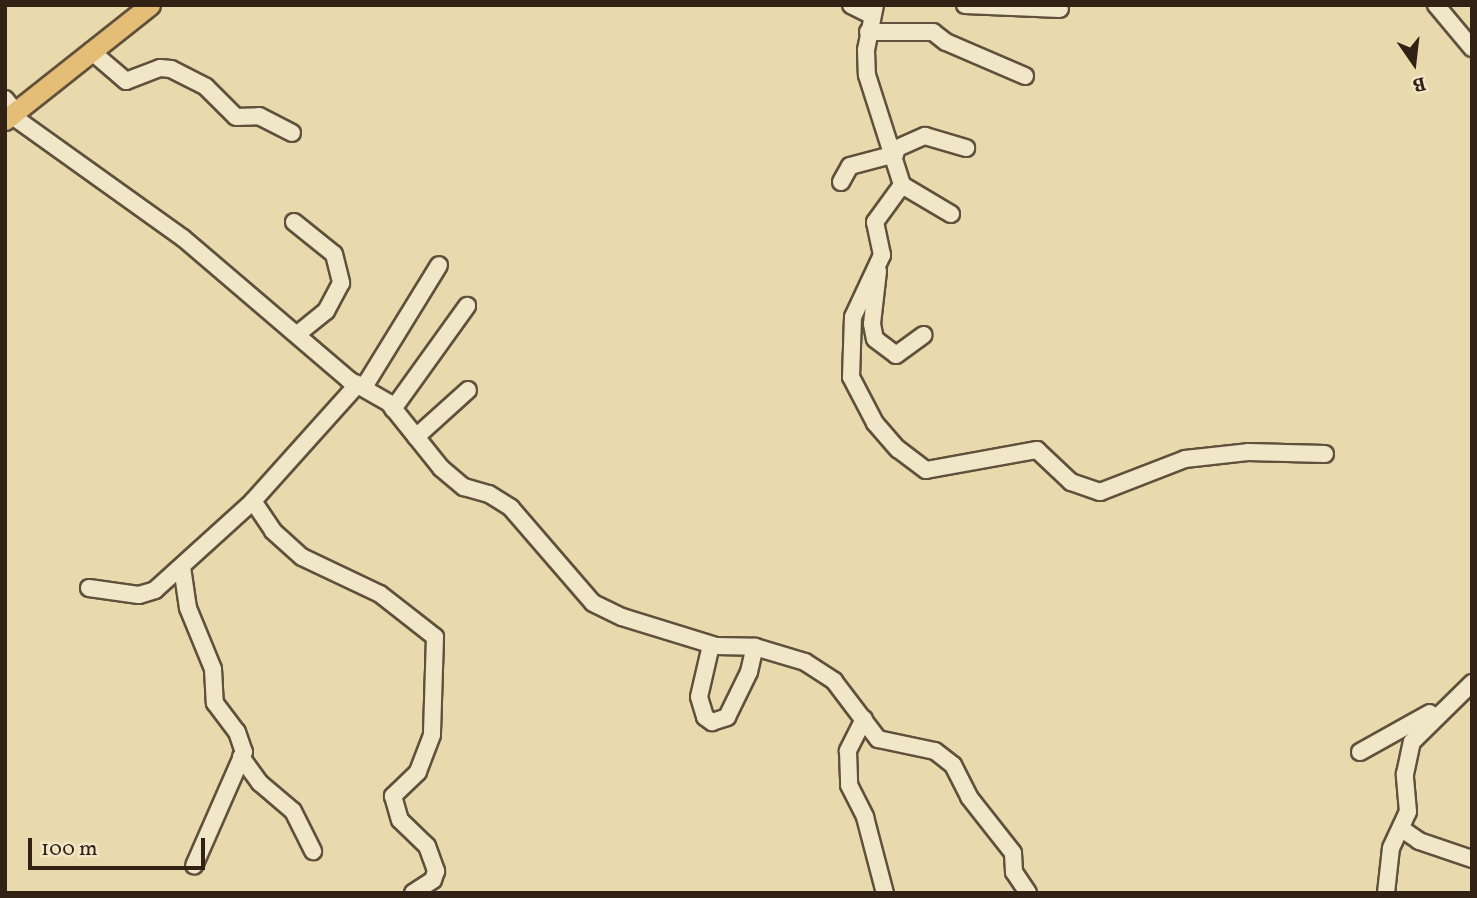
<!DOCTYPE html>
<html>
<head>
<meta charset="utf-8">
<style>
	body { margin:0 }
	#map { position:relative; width:1477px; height:898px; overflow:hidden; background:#e8daac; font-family:Vollkorn,serif }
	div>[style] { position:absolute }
	.roads { filter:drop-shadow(2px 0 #60503c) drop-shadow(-2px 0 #60503c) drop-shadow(0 2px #60503c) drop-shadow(0 -2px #60503c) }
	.minor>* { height:16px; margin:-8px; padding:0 8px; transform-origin:8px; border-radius:8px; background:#f0e7c9 }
	.major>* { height:19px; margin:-9.5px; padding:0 9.5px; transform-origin:9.5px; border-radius:9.5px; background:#e4bd76 }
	span { translate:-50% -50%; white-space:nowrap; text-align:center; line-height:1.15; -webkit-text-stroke:6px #f0e7c9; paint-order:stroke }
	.frame { position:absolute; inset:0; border:7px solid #322216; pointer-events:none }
	.north { position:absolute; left:1379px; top:28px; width:70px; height:70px; -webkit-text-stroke:5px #f0e7c9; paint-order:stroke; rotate:166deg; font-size:19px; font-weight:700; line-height:28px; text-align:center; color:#322216 }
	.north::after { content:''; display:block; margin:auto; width:24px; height:32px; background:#322216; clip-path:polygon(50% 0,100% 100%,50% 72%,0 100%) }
	.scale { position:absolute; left:28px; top:838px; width:177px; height:32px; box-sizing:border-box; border:4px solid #322216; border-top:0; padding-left:9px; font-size:21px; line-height:24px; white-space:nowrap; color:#322216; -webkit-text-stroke:5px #f0e7c9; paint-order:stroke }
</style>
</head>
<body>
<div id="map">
	<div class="roads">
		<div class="minor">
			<i style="left:851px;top:5px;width:22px;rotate:27deg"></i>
			<i style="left:875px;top:5px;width:46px;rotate:101.3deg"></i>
			<i style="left:866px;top:50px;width:25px;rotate:88deg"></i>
			<i style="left:867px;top:75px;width:115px;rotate:72.3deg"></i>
			<i style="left:902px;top:185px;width:46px;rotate:126.1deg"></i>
			<i style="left:875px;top:222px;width:34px;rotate:78deg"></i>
			<i style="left:882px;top:255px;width:68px;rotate:115.1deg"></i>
			<i style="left:853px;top:317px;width:60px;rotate:91.9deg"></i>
			<i style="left:851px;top:377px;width:52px;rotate:62.4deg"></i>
			<i style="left:875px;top:423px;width:35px;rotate:49deg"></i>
			<i style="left:898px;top:449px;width:35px;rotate:37deg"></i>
			<i style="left:926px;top:470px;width:113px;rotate:-10.2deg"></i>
			<i style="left:1037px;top:450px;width:47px;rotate:43.3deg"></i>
			<i style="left:1071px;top:482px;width:31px;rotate:19deg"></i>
			<i style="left:1100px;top:492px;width:91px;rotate:-21.2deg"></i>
			<i style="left:1185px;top:459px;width:63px;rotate:-6.3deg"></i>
			<i style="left:1248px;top:452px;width:77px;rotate:1.5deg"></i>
			<i style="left:965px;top:5px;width:95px;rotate:2.4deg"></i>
			<i style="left:1436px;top:5px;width:56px;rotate:50.1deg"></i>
			<i style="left:868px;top:32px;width:65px"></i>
			<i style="left:933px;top:32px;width:16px;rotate:38deg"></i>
			<i style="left:946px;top:42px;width:86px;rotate:23.3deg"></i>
			<i style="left:91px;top:51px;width:46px;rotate:40.6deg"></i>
			<i style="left:126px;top:81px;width:36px;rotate:-21deg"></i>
			<i style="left:160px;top:68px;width:11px;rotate:5deg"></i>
			<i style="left:171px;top:69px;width:39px;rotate:27deg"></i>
			<i style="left:206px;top:87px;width:42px;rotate:45deg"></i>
			<i style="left:236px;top:117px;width:23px;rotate:-2deg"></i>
			<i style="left:259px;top:116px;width:37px;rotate:27deg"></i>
			<i style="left:5px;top:99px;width:17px;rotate:50deg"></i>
			<i style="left:11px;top:115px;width:211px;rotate:35.6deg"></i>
			<i style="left:183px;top:238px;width:218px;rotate:40.5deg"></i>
			<i style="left:349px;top:380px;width:46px;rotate:29.9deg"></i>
			<i style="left:389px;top:403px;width:83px;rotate:51.3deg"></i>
			<i style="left:441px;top:468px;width:30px;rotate:40deg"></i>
			<i style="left:464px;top:487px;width:26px;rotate:16deg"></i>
			<i style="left:489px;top:494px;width:26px;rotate:32deg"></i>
			<i style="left:511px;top:508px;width:125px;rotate:49.2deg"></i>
			<i style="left:593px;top:603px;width:32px;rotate:26deg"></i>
			<i style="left:622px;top:617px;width:98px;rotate:17.1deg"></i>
			<i style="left:716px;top:646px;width:39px;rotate:1deg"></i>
			<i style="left:755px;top:647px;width:52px;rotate:16.7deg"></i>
			<i style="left:805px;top:662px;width:35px;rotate:33deg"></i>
			<i style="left:834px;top:681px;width:73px;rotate:52.8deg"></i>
			<i style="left:878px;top:739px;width:58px;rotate:11.9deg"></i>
			<i style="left:935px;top:751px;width:23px;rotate:38deg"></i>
			<i style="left:953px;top:765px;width:36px;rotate:63deg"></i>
			<i style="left:969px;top:797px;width:71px;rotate:51.8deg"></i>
			<i style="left:1013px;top:853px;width:19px;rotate:87deg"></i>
			<i style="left:1014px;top:872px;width:25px;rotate:56deg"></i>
			<i style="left:893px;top:150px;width:35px;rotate:-24deg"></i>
			<i style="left:925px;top:136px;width:43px;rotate:16.3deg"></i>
			<i style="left:841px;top:182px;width:18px;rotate:-61deg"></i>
			<i style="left:850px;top:166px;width:47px;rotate:-14.9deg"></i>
			<i style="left:902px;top:185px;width:57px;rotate:30.6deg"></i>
			<i style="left:294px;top:222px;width:51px;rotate:38.7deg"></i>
			<i style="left:334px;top:254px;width:30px;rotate:76deg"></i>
			<i style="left:341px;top:283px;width:32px;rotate:118deg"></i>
			<i style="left:326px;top:311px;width:36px;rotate:141deg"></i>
			<i style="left:878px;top:271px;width:53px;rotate:96.5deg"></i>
			<i style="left:872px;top:324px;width:15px;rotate:79deg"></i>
			<i style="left:875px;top:339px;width:26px;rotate:37deg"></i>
			<i style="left:896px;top:355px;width:34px;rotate:-36deg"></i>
			<i style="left:364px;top:387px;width:143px;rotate:-58.4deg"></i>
			<i style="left:393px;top:409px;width:127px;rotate:-54.3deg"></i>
			<i style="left:416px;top:437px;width:70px;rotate:-42.1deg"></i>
			<i style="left:253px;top:501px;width:36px;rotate:56deg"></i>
			<i style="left:273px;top:531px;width:39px;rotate:42deg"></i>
			<i style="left:302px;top:557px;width:86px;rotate:25.4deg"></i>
			<i style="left:380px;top:594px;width:70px;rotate:38deg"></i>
			<i style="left:435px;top:637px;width:98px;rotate:91.8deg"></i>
			<i style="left:432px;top:735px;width:40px;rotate:111deg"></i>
			<i style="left:418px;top:772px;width:35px;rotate:136deg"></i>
			<i style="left:393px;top:796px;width:25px;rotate:74deg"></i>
			<i style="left:400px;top:820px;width:37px;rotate:44deg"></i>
			<i style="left:427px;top:846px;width:27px;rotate:70deg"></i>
			<i style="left:436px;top:871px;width:9px;rotate:108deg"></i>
			<i style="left:433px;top:880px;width:24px;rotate:147deg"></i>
			<i style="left:182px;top:567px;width:41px;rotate:81.7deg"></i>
			<i style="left:188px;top:608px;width:66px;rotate:67.7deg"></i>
			<i style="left:213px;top:669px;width:34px;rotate:87deg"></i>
			<i style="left:215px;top:703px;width:36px;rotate:53deg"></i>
			<i style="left:237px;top:732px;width:21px;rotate:71deg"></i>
			<i style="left:244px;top:752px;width:124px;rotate:113.7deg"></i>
			<i style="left:89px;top:588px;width:50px;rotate:8deg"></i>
			<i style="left:139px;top:595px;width:17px;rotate:-17deg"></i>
			<i style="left:155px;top:590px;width:132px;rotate:-42.2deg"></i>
			<i style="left:253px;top:501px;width:157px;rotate:-48.1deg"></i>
			<i style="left:711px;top:645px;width:53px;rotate:103deg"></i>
			<i style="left:699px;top:697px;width:21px;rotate:73deg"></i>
			<i style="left:705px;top:717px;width:9px;rotate:36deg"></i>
			<i style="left:712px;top:722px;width:16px;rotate:-18deg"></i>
			<i style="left:727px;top:717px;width:50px;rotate:-63.9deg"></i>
			<i style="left:749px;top:672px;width:26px;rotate:-77deg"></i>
			<i style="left:864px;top:719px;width:36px;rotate:117deg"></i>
			<i style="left:848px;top:751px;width:34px;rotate:88deg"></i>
			<i style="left:849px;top:785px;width:36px;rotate:63deg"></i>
			<i style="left:865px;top:817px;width:79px;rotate:75.3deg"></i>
			<i style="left:1360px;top:752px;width:80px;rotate:-29.1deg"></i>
			<i style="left:241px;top:757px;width:32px;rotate:54deg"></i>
			<i style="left:260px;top:783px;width:43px;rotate:40.3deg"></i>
			<i style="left:293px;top:811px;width:45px;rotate:63.4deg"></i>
			<i style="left:1402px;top:829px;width:21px;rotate:35deg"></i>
			<i style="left:1419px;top:841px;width:56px;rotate:18.8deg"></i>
			<i style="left:1386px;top:893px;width:45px;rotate:-83.7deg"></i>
			<i style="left:1391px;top:848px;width:40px;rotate:-65deg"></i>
			<i style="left:1408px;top:812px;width:38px;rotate:-95deg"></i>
			<i style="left:1405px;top:774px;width:33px;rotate:-78deg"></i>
			<i style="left:1412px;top:742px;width:84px;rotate:-44.5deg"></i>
		</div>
		<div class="major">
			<i style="left:5px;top:120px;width:185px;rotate:-38.4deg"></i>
		</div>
	</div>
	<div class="frame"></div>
	<div class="north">B</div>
	<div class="scale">100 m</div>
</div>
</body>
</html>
